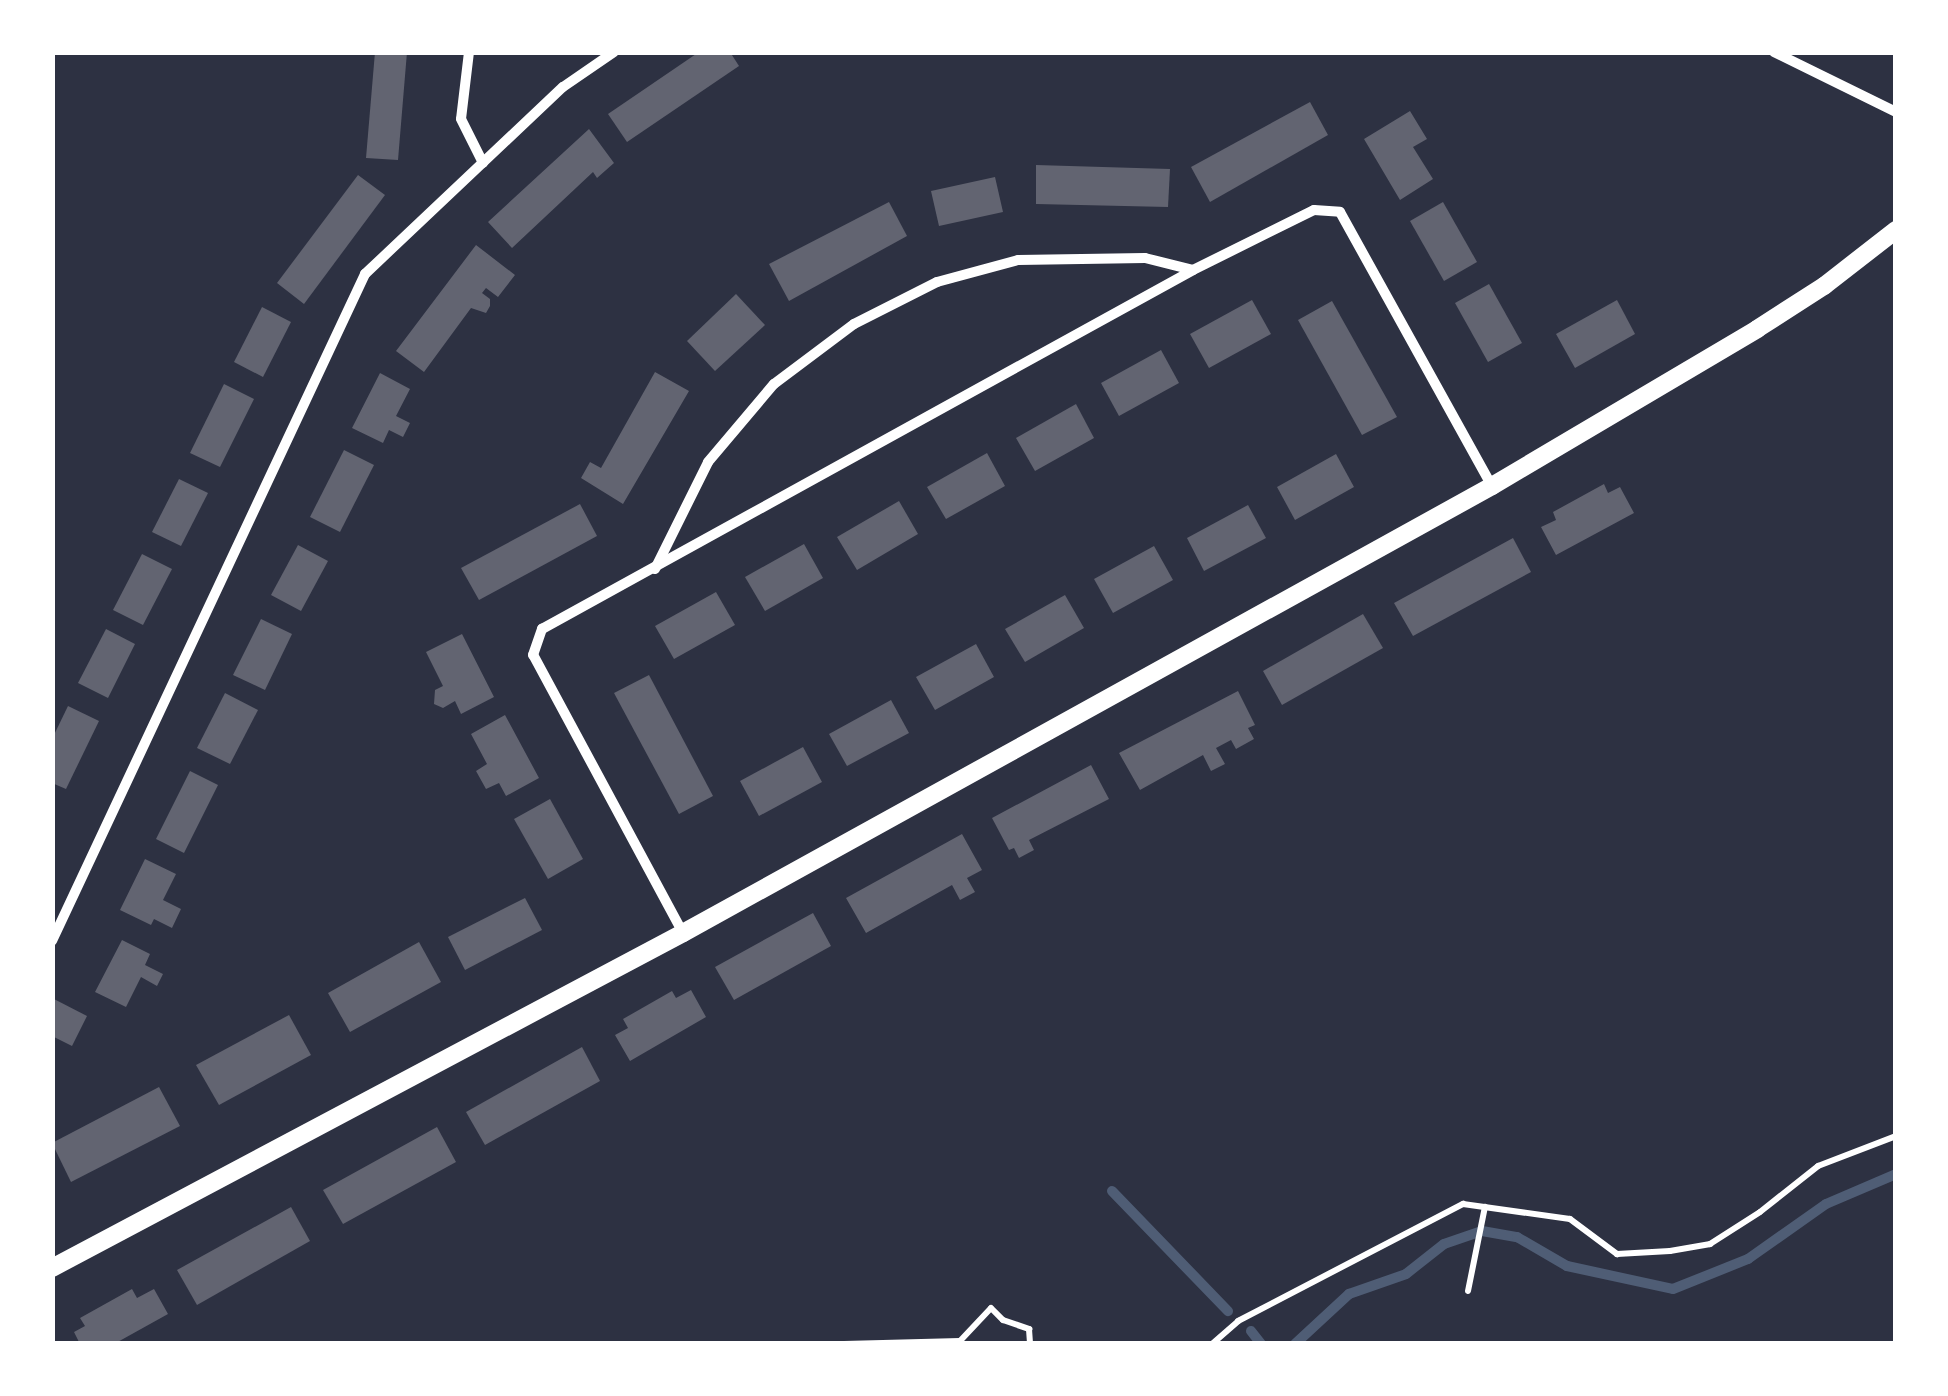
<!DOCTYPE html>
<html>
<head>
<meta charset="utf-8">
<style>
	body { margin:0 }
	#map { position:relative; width:1948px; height:1396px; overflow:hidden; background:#2d3142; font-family:"Golos Text",sans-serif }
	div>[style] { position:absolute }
	.stream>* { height:10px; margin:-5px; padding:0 5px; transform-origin:5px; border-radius:5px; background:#4f5d75 }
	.building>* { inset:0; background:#626471 }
	.path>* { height:6px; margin:-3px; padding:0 3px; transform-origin:3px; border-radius:3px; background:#fff }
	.minor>* { height:10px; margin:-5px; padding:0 5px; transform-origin:5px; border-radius:5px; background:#fff }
	.tertiary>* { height:18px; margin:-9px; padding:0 9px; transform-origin:9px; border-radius:9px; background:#fff }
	span { translate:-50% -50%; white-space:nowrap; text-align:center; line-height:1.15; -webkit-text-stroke:10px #fff; paint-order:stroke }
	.frame { position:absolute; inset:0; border:55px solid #fff; pointer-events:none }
</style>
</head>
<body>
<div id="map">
	<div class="stream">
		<i style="left:1112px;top:1191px;width:167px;rotate:46deg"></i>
		<i style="left:1251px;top:1331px;width:16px;rotate:52deg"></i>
		<i style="left:1295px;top:1344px;width:74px;rotate:-42.8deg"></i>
		<i style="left:1349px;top:1294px;width:60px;rotate:-19.3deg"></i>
		<i style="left:1406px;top:1274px;width:48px;rotate:-38.3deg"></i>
		<i style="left:1444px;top:1244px;width:40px;rotate:-18.9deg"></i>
		<i style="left:1482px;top:1231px;width:36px;rotate:10deg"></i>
		<i style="left:1517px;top:1237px;width:58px;rotate:30.1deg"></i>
		<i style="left:1567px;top:1266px;width:108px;rotate:12.2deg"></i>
		<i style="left:1673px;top:1289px;width:81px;rotate:-21.8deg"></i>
		<i style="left:1748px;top:1259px;width:95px;rotate:-35.2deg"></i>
		<i style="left:1826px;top:1204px;width:76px;rotate:-23.2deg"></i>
	</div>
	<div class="building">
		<i style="clip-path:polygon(375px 52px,407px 52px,398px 160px,366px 158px)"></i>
		<i style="clip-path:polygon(699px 52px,730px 52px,739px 66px,627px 142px,608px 114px)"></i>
		<i style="clip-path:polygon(1310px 102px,1328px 135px,1210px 202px,1191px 167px)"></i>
		<i style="clip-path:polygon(1410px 111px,1427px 139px,1413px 147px,1433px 179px,1400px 200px,1364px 139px)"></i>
		<i style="clip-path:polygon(589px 129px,614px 163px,597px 178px,593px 172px,512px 248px,488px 222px)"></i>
		<i style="clip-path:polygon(1036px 165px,1170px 169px,1168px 207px,1036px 204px)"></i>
		<i style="clip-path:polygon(358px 175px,385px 195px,304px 304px,277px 283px)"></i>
		<i style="clip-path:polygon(995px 177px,1003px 212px,939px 226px,931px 191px)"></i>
		<i style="clip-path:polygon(889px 202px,907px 236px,789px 301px,769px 264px)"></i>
		<i style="clip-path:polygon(1443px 202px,1477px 262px,1444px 281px,1410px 221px)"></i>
		<i style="clip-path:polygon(476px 245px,515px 275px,498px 297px,486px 288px,482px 293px,490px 299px,490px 306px,486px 313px,471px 308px,424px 372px,396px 351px)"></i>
		<i style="clip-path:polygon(1489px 284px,1522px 343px,1488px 362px,1455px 303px)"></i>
		<i style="clip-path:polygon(736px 294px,765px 325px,715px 371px,687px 341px)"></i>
		<i style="clip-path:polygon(1252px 300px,1271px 334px,1209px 368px,1190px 334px)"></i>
		<i style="clip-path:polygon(1617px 300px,1635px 334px,1575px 368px,1556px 334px)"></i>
		<i style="clip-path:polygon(1332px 301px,1397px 417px,1362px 435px,1298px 320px)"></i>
		<i style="clip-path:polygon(262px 307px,291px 322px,263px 377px,234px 362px)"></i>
		<i style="clip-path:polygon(1161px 350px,1179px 383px,1119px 416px,1101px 383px)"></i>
		<i style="clip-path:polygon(655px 372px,689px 391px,623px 504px,581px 478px,590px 462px,601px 468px)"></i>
		<i style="clip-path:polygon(380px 373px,410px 389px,396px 416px,410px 423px,403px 437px,389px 430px,383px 443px,352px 428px)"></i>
		<i style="clip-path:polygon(224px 384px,254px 399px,220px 467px,190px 453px)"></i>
		<i style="clip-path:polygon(1076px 404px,1094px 438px,1035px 471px,1016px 438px)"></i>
		<i style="clip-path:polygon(344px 450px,374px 465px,340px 532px,310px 517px)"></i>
		<i style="clip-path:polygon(987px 453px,1005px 486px,946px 519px,927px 487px)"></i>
		<i style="clip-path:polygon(1336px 454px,1354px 487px,1295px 520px,1277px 487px)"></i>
		<i style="clip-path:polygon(179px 479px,208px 493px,181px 546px,152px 532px)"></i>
		<i style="clip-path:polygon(1604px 484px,1608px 493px,1620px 487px,1634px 513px,1556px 555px,1541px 527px,1556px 520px,1553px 512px)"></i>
		<i style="clip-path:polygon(899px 501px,918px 534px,857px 570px,837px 537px)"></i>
		<i style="clip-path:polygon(580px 504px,597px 536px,479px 600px,461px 568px)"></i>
		<i style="clip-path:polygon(1248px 505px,1266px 538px,1204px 571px,1187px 538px)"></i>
		<i style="clip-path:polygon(1513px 538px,1531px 572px,1413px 636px,1394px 603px)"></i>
		<i style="clip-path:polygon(804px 544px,823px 578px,765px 611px,745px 577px)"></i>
		<i style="clip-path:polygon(298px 545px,328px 561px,301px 611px,271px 595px)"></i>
		<i style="clip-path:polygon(1154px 546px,1173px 580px,1113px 613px,1094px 579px)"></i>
		<i style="clip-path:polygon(142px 554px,172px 569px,143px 625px,113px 610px)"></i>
		<i style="clip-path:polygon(716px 592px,735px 625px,674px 659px,655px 626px)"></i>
		<i style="clip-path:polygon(1065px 595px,1084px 628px,1025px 662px,1005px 629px)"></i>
		<i style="clip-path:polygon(1363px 614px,1383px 648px,1282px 705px,1263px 671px)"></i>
		<i style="clip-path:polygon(261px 619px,292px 634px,265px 690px,233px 675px)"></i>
		<i style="clip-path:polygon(106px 629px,135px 644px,108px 698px,78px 683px)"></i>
		<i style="clip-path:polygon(462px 634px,494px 697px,461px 714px,455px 701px,443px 708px,434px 704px,435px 690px,443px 686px,426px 652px)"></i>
		<i style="clip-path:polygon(976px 644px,994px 677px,935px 710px,916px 677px)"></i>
		<i style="clip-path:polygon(649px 675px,713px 796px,679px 814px,614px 693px)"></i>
		<i style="clip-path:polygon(1238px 691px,1255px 725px,1248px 728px,1254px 739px,1236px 749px,1231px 740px,1216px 748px,1225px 764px,1211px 771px,1203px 755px,1140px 790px,1119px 753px)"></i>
		<i style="clip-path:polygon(225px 693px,258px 710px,230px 764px,197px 748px)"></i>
		<i style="clip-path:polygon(891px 700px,909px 733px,847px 766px,829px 734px)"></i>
		<i style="clip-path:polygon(68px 706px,99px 721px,66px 789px,52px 783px,52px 739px)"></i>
		<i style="clip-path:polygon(505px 715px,539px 778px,506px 796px,499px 783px,486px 789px,476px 771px,487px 764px,471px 734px)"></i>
		<i style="clip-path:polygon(803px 747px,822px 782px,759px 816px,740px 781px)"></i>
		<i style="clip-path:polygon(1091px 765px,1109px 799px,1029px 840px,1034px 850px,1019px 858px,1014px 848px,1009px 850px,992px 818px)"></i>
		<i style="clip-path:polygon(190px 771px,218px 785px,184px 853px,156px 839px)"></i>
		<i style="clip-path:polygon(550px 799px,583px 859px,548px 879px,514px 819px)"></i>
		<i style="clip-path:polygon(962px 834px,982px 870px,967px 878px,975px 892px,960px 900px,952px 885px,866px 933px,846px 898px)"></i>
		<i style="clip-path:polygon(145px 859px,176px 874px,163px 900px,181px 909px,172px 928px,154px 919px,151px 925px,120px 910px)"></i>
		<i style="clip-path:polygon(525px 898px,542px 930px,465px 970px,448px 937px)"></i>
		<i style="clip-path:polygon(813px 913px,831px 946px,734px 1000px,715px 967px)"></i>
		<i style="clip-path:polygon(122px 940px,150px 954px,145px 965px,163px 974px,157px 986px,141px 977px,126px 1007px,95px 992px)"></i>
		<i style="clip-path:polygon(419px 942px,441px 982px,350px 1032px,328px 993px)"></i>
		<i style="clip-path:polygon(691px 990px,706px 1017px,630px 1061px,615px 1035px,628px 1028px,623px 1019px,672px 991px,676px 998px)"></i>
		<i style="clip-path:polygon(52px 998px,87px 1016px,72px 1046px,52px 1036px)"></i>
		<i style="clip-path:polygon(289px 1015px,311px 1055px,219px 1105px,196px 1065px)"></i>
		<i style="clip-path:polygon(582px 1047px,600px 1081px,485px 1145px,466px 1112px)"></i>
		<i style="clip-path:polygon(159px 1087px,180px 1126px,71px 1182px,52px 1143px)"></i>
		<i style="clip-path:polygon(437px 1127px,456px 1162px,343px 1224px,323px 1190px)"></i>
		<i style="clip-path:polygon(291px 1207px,310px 1241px,197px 1305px,177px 1270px)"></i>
		<i style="clip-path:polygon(132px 1289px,137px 1298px,154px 1289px,168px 1314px,114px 1344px,80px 1344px,74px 1332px,85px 1326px,80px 1318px)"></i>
	</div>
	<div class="path">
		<i style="left:1468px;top:1291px;width:86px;rotate:-78.6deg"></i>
		<i style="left:844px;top:1344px;width:116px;rotate:-1.5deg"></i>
		<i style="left:960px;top:1341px;width:45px;rotate:-46.8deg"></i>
		<i style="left:991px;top:1308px;width:17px;rotate:45deg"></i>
		<i style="left:1003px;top:1320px;width:28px;rotate:19deg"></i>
		<i style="left:1029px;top:1329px;width:15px;rotate:86deg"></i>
		<i style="left:1212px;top:1344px;width:35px;rotate:-41deg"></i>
		<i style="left:1238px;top:1321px;width:254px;rotate:-27.5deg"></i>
		<i style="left:1463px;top:1204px;width:108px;rotate:8deg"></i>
		<i style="left:1570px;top:1219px;width:59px;rotate:36.7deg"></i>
		<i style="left:1617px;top:1254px;width:53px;rotate:-3.2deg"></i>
		<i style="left:1670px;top:1251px;width:41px;rotate:-9.9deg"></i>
		<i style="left:1710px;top:1244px;width:59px;rotate:-32.6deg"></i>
		<i style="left:1760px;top:1212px;width:74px;rotate:-38.4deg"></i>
		<i style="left:1818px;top:1166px;width:84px;rotate:-21deg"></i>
	</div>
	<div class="minor">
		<i style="left:469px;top:52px;width:67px;rotate:96.8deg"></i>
		<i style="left:461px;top:119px;width:49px;rotate:63.4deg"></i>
		<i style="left:1774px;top:52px;width:136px;rotate:26.2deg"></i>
		<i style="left:655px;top:569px;width:119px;rotate:-63.6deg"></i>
		<i style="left:708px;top:462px;width:102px;rotate:-49.8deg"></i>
		<i style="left:774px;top:384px;width:100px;rotate:-36.9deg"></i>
		<i style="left:854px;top:324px;width:93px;rotate:-26.8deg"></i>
		<i style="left:937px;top:282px;width:84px;rotate:-15.2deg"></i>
		<i style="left:1018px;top:260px;width:127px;rotate:-0.9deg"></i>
		<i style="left:1145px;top:258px;width:49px;rotate:14deg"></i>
		<i style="left:683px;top:933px;width:316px;rotate:-118.3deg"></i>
		<i style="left:533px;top:655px;width:28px;rotate:-71deg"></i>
		<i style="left:542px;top:629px;width:743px;rotate:-28.87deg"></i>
		<i style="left:1193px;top:270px;width:135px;rotate:-26.4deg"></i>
		<i style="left:1314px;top:210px;width:26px;rotate:4deg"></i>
		<i style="left:1340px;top:212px;width:313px;rotate:61deg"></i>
		<i style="left:52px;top:941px;width:737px;rotate:-64.86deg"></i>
		<i style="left:365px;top:274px;width:272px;rotate:-43.4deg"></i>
		<i style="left:563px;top:87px;width:62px;rotate:-34.5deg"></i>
	</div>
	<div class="tertiary">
		<i style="left:52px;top:1268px;width:714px;rotate:-27.96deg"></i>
		<i style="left:683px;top:933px;width:924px;rotate:-28.92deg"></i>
		<i style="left:1492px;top:486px;width:308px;rotate:-30.6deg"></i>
		<i style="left:1757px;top:329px;width:80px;rotate:-32.7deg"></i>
		<i style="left:1824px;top:286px;width:91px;rotate:-37.9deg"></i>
	</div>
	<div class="frame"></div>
</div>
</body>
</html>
